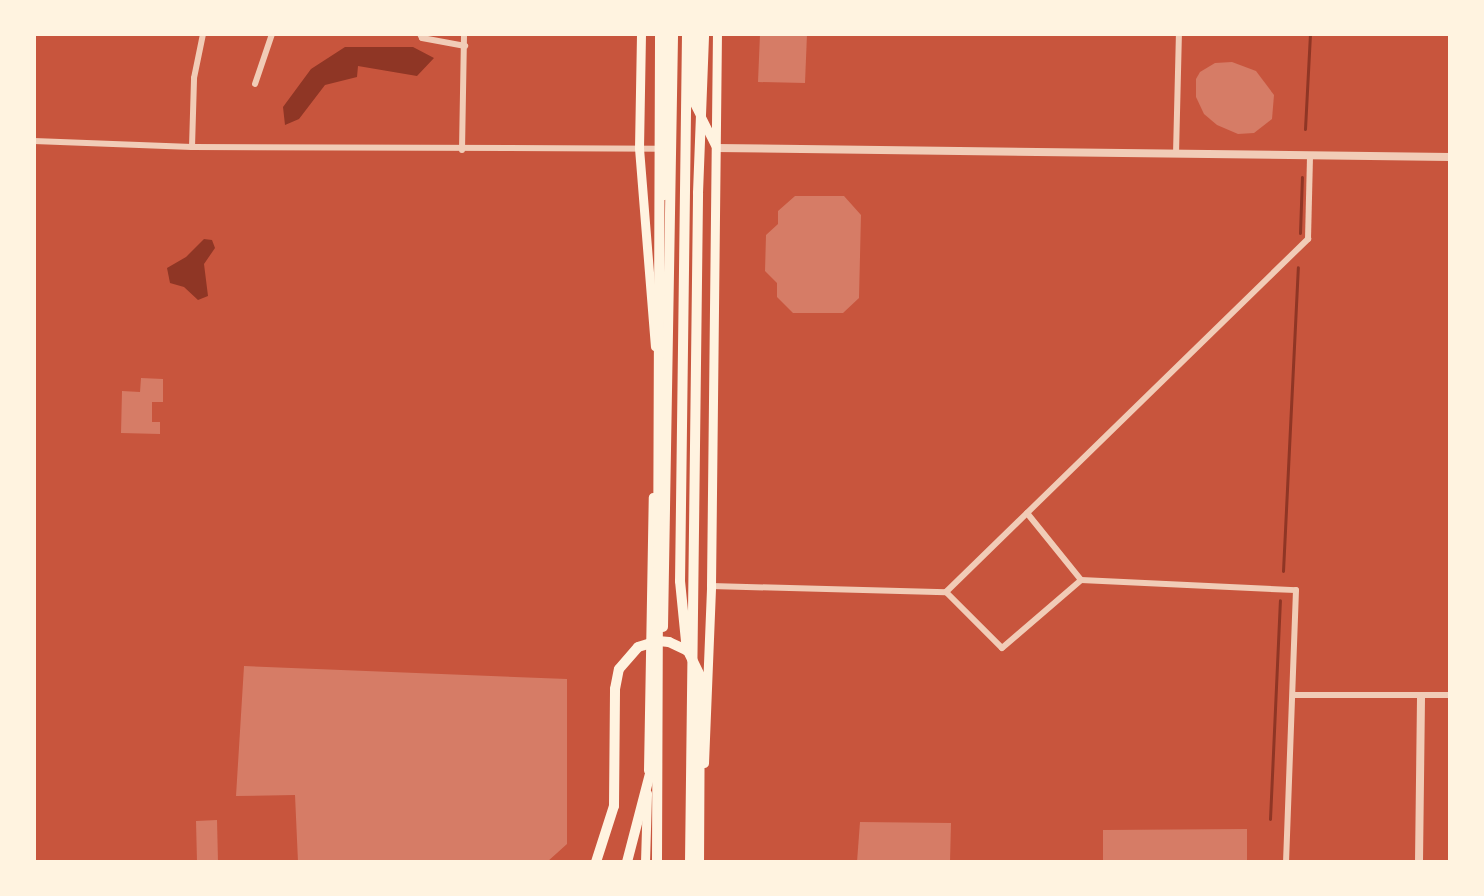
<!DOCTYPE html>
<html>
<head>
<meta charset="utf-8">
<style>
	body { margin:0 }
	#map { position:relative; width:1484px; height:896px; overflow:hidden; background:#c8553d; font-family:Barlow,sans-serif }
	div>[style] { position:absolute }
	.water>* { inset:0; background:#8f3625 }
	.stream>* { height:3px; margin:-1.5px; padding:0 1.5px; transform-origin:1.5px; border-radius:1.5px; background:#8f3625 }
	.building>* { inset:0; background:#d67c66 }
	.minor>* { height:6px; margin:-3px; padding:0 3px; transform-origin:3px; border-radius:3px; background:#f1ccb7 }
	.tertiary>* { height:8px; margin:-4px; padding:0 4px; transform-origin:4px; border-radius:4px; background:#f1ccb7 }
	.secondary>* { height:9px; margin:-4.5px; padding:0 4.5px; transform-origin:4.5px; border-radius:4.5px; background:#fff3e0 }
	.trunk>* { height:10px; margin:-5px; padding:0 5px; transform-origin:5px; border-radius:5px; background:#fff3e0 }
	span { translate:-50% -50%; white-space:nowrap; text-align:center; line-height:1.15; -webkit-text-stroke:8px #fff3e0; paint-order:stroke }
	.frame { position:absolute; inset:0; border:36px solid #fff3e0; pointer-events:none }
</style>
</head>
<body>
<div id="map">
	<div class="water">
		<i style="clip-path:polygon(345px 47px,413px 47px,434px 58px,417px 76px,358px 66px,357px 77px,325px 85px,299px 119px,285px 125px,283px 107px,311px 69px)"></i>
		<i style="clip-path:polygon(204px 239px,212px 240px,215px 248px,204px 264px,208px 296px,198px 300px,184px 287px,170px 283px,167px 268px,186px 257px)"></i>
	</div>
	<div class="stream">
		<i style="left:1305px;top:129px;width:95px;rotate:-87deg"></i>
		<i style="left:1300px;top:233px;width:56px;rotate:-88deg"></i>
		<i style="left:1283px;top:571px;width:304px;rotate:-87.2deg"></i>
		<i style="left:1270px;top:819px;width:219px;rotate:-87.4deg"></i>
	</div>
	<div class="building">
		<i style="clip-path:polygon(760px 34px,807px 34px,805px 83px,758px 82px)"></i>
		<i style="clip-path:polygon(1232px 62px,1256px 71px,1274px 95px,1272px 119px,1254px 133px,1238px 134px,1217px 125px,1204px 114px,1196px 97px,1196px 79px,1200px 72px,1215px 63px)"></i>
		<i style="clip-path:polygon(795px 196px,844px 196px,861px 215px,859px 298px,843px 313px,793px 313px,777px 297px,777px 283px,765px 271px,766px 235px,778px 224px,778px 211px)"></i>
		<i style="clip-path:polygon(141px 378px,163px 379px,163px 402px,152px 402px,152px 422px,160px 422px,160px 434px,121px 433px,122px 391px,140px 392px)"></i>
		<i style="clip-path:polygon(244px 666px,567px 679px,567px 844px,547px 862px,298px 862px,295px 795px,236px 796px)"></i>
		<i style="clip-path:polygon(217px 820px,218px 862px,197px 862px,196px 821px)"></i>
		<i style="clip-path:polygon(860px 822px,951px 823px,950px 862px,857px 862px)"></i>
		<i style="clip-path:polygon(1247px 829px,1247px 862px,1103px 862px,1103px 830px)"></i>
	</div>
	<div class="minor">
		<i style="left:420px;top:34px;width:4px;rotate:63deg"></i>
		<i style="left:422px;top:38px;width:44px;rotate:10.5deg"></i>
		<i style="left:255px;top:84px;width:53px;rotate:-71.2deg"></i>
		<i style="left:34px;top:141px;width:158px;rotate:2.2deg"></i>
		<i style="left:192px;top:147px;width:470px;rotate:0.2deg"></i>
		<i style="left:192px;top:147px;width:69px;rotate:-88.3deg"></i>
		<i style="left:194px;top:78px;width:45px;rotate:-78.4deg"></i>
		<i style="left:462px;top:150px;width:116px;rotate:-89deg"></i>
		<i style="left:1176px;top:154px;width:120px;rotate:-88.6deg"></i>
		<i style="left:1027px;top:513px;width:86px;rotate:51.1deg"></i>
		<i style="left:711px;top:586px;width:235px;rotate:1.5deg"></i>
		<i style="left:946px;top:592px;width:79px;rotate:45deg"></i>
		<i style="left:1002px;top:648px;width:104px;rotate:-40.7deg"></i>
		<i style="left:1081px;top:580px;width:215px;rotate:2.7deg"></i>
		<i style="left:1296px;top:590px;width:272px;rotate:92.1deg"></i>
		<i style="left:946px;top:592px;width:506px;rotate:-44.28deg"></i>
		<i style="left:1308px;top:239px;width:83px;rotate:-88.6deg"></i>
		<i style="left:1293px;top:695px;width:157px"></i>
	</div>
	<div class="tertiary">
		<i style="left:716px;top:148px;width:734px;rotate:0.7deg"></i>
		<i style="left:1419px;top:862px;width:166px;rotate:-89.3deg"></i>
	</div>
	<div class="secondary">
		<i style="left:641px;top:34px;width:114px;rotate:91deg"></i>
		<i style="left:639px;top:148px;width:199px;rotate:85.4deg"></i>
		<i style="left:695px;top:34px;width:67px;rotate:91.7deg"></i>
		<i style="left:693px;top:101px;width:49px;rotate:63.4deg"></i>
		<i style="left:664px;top:195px;width:161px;rotate:-89.3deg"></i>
		<i style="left:704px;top:763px;width:177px;rotate:-87.7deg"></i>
		<i style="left:711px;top:586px;width:552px;rotate:-89.38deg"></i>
		<i style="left:648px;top:770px;width:273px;rotate:-89deg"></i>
		<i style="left:645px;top:862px;width:69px;rotate:-88.3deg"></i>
	</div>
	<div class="trunk">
		<i style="left:687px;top:34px;width:547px;rotate:90.73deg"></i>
		<i style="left:680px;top:581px;width:70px;rotate:84.3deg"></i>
		<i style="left:663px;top:627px;width:593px;rotate:-89.03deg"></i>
		<i style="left:596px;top:862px;width:59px;rotate:-72.2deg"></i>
		<i style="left:614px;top:806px;width:117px;rotate:-89.5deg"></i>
		<i style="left:615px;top:689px;width:20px;rotate:-79deg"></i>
		<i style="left:619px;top:669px;width:29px;rotate:-49deg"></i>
		<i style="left:638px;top:647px;width:21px;rotate:-17deg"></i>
		<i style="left:658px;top:641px;width:11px;rotate:5deg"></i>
		<i style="left:669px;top:642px;width:21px;rotate:25deg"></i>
		<i style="left:688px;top:651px;width:28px;rotate:64deg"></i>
		<i style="left:700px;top:676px;width:186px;rotate:90.3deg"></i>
		<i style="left:627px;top:862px;width:103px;rotate:-75.4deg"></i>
		<i style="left:657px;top:862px;width:828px;rotate:-89.79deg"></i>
		<i style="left:690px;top:862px;width:669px;rotate:-89.31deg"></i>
		<i style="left:698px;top:193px;width:159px;rotate:-87.8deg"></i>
	</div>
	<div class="frame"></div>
</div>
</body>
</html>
